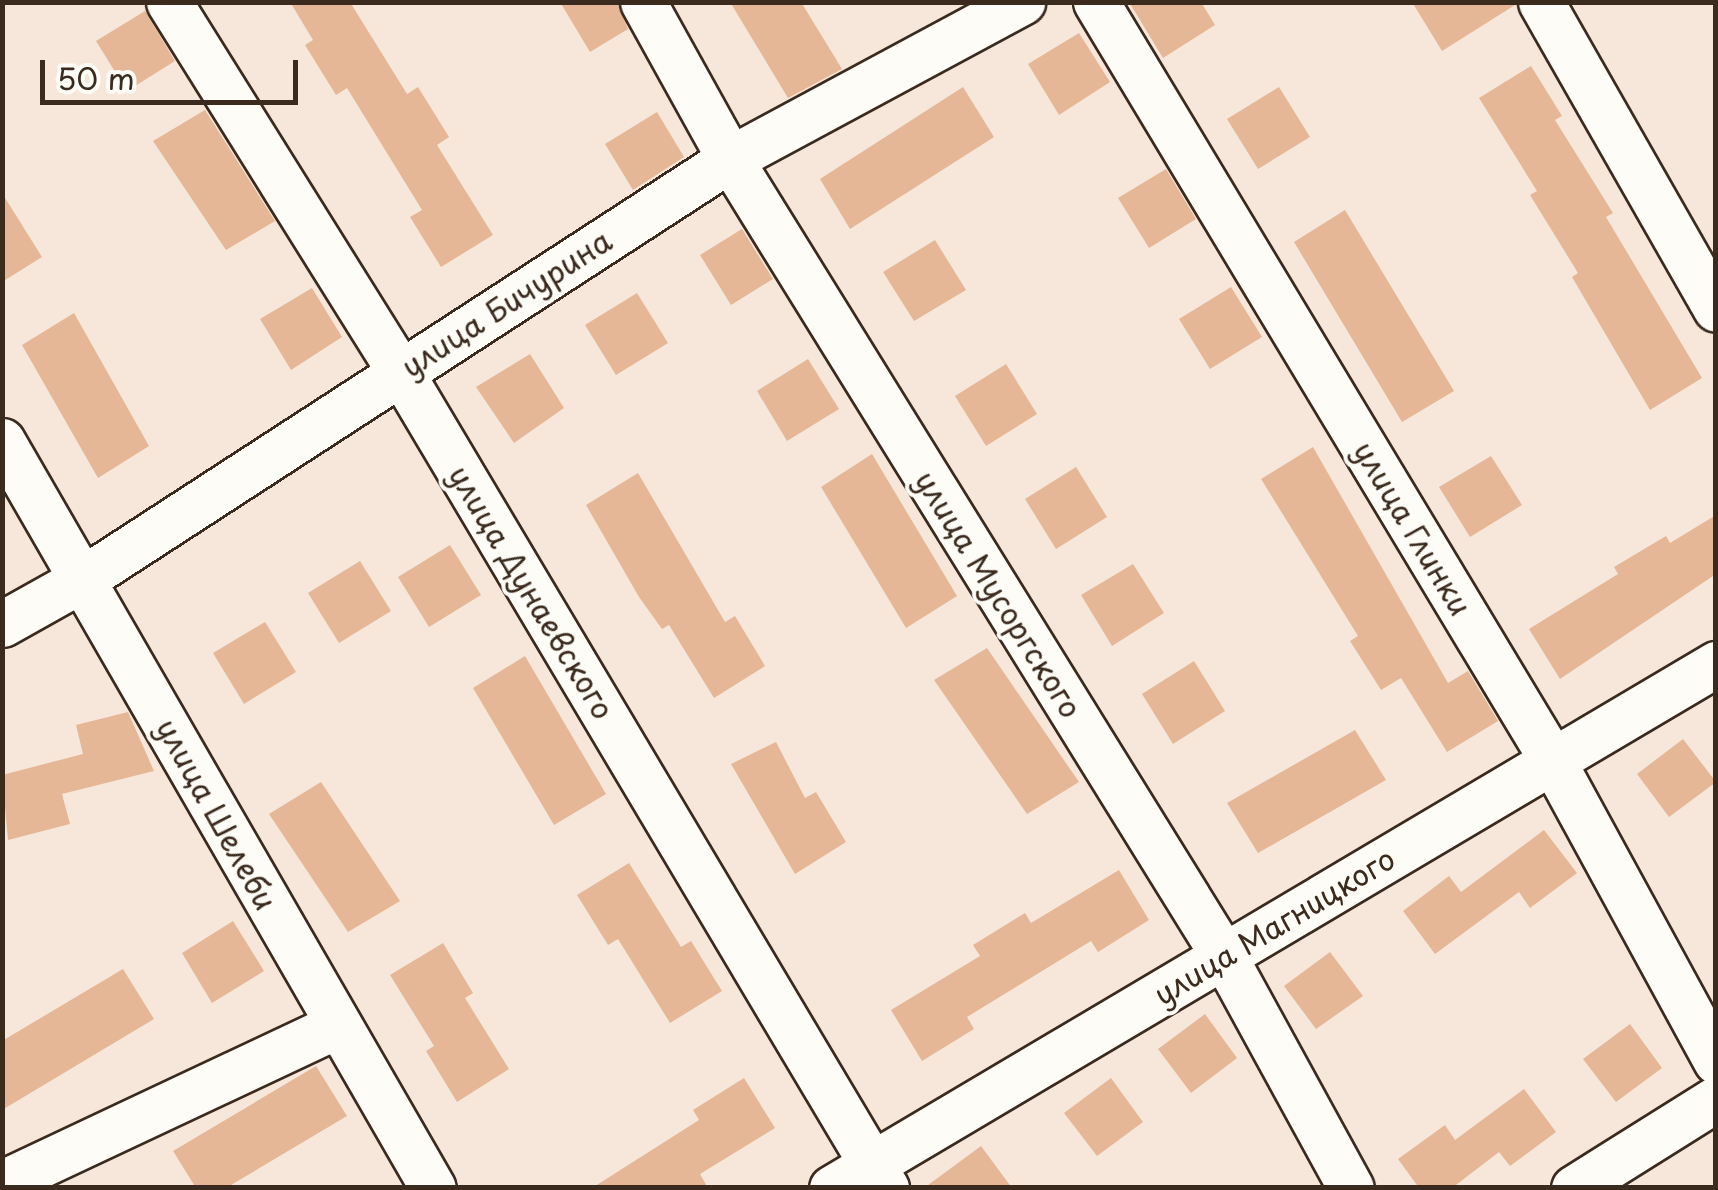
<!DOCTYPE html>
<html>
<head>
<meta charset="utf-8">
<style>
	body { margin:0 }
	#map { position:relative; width:1718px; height:1190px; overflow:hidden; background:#f6e7da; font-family:"Playpen Sans",sans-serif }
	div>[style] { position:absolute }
	.building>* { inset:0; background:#e5b796 }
	.roads { filter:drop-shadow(2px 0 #3b2a1e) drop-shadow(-2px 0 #3b2a1e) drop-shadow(0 2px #3b2a1e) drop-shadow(0 -2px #3b2a1e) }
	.minor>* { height:45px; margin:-22.5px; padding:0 22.5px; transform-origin:22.5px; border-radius:22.5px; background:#fdfcf7 }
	span { translate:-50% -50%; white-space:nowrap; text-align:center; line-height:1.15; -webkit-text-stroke:8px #fdfcf7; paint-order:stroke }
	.street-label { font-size:30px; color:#3b2a1e }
	.frame { position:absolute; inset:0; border:5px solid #3b2a1e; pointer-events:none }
	.scale { position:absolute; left:40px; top:60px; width:258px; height:45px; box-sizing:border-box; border:5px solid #3b2a1e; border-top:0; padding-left:12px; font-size:30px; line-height:35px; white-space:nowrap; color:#3b2a1e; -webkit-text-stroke:8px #fdfcf7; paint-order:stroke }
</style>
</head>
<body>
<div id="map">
	<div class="building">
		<i style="clip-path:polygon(290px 2px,350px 2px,407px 94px,418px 87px,449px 137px,437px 145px,493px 235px,441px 267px,410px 217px,422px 210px,347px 88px,336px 95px,305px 45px,313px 40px)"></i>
		<i style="clip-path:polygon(560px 2px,617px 2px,628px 29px,590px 52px)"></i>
		<i style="clip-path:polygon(730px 2px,801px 2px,842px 69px,788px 98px)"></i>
		<i style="clip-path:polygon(1129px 2px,1201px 2px,1215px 25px,1163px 58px)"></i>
		<i style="clip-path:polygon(1412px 2px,1515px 2px,1515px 5px,1442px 51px)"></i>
		<i style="clip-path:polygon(145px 11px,175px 61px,127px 91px,96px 41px)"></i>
		<i style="clip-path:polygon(1079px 33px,1110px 82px,1059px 115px,1028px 64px)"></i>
		<i style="clip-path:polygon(1531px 66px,1562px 116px,1555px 120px,1613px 213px,1606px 217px,1702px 378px,1650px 410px,1572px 277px,1578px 273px,1530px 195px,1537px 191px,1479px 98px)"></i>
		<i style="clip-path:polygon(963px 87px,994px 137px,850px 229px,820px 179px)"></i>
		<i style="clip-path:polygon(1279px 87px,1310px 137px,1258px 169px,1227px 119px)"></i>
		<i style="clip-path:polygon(205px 110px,275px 221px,226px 250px,153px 141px)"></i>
		<i style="clip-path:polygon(657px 112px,684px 157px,633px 190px,605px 144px)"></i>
		<i style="clip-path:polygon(1166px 169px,1196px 219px,1149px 248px,1118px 198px)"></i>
		<i style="clip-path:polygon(2px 193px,42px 257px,2px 282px)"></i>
		<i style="clip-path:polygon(1345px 210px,1454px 391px,1402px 422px,1294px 242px)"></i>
		<i style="clip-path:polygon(742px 229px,773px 279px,731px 305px,700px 255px)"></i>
		<i style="clip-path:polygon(935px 240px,966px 290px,914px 321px,883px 272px)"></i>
		<i style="clip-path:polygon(1231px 287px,1262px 337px,1210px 369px,1179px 319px)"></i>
		<i style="clip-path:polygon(312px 288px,342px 337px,291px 370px,260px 319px)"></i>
		<i style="clip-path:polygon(637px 293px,668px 343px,616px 375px,585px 325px)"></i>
		<i style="clip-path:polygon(74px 313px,149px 446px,98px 478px,22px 345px)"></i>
		<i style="clip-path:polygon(530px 354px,564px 408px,514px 443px,476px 387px)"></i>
		<i style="clip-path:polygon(808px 359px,839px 409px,787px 441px,757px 391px)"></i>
		<i style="clip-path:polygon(1006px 364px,1037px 414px,986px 446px,955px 396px)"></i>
		<i style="clip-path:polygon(1313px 447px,1448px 683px,1468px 671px,1498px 721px,1447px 752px,1401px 678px,1381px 690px,1350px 641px,1358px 636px,1261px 479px)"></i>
		<i style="clip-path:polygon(872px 454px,957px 596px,906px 628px,821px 487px)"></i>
		<i style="clip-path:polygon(1491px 456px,1522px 505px,1470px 537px,1439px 487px)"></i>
		<i style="clip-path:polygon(1076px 467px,1107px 517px,1056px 549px,1025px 499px)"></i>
		<i style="clip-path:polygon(638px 473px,725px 622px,735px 616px,765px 666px,714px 698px,669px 625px,662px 629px,639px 597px,586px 505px)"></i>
		<i style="clip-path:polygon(1716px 515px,1716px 574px,1560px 679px,1529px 629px,1618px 574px,1614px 567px,1666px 536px,1670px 543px)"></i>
		<i style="clip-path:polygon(450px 545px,481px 595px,429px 627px,398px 577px)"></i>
		<i style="clip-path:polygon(360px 561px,391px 611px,339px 643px,308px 593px)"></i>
		<i style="clip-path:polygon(1133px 564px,1164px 613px,1112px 646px,1081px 595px)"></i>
		<i style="clip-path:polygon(265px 622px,296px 672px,244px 704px,213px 653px)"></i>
		<i style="clip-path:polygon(987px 648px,1079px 782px,1027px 814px,934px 680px)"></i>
		<i style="clip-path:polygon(525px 656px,606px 794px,554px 825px,473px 688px)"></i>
		<i style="clip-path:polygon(1194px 661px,1225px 711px,1173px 744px,1142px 694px)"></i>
		<i style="clip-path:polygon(128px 712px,154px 771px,62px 794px,70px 824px,8px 840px,2px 775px,83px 754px,76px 725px)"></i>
		<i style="clip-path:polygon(1355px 730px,1386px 780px,1258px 853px,1227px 803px)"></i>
		<i style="clip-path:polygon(1683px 739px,1716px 782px,1669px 817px,1637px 774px)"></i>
		<i style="clip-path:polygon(776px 742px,805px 798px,816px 792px,846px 842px,795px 874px,731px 764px)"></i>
		<i style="clip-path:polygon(321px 782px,400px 901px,348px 932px,269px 814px)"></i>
		<i style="clip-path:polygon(1544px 830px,1577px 873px,1530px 908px,1519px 892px,1435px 954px,1403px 911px,1449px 876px,1461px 892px)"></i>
		<i style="clip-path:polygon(629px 863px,681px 947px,691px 941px,722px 991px,670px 1023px,618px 939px,608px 945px,577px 895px)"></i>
		<i style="clip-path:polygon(1119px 870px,1149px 920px,1098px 952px,1091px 941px,967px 1017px,974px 1029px,922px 1061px,891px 1010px,980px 956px,973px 945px,1025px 913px,1031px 923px)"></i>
		<i style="clip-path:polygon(233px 921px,264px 971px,212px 1003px,182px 953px)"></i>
		<i style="clip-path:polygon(443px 943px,473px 993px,465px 998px,509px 1069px,457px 1102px,426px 1051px,434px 1046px,390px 975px)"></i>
		<i style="clip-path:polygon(1330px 952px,1363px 996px,1316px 1029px,1284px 986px)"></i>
		<i style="clip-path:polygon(123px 969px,154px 1019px,2px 1110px,2px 1041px)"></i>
		<i style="clip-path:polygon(1205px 1014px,1237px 1058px,1191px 1093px,1158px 1049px)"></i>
		<i style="clip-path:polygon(1630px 1024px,1662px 1068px,1616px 1102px,1583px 1059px)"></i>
		<i style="clip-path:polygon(316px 1066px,347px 1116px,226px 1188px,196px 1188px,173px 1151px)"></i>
		<i style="clip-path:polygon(744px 1078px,775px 1128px,700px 1174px,708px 1188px,592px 1188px,699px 1120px,693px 1110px)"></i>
		<i style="clip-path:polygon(1111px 1078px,1143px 1122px,1097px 1156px,1064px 1113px)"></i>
		<i style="clip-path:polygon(1524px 1089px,1556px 1132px,1510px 1166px,1499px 1152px,1452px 1188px,1419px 1188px,1398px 1159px,1445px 1125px,1455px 1140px)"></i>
		<i style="clip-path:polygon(981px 1146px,1012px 1188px,924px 1188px)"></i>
	</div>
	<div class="roads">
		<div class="minor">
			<i style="left:169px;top:2px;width:435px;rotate:58deg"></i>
			<i style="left:400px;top:371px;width:951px;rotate:59.25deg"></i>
			<i style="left:643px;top:2px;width:179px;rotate:61deg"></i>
			<i style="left:730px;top:159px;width:940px;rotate:58.22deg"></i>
			<i style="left:1225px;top:958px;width:262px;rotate:61.3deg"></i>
			<i style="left:1096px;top:2px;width:882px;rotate:58.96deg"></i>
			<i style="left:1551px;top:758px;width:345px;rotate:61.4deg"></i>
			<i style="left:1541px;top:2px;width:353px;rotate:60.3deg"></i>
			<i style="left:2px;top:441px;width:862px;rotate:60.02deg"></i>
			<i style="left:2px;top:624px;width:96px;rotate:-29.2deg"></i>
			<i style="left:86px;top:577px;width:768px;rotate:-32.99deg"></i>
			<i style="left:730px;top:159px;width:332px;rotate:-28.3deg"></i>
			<i style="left:2px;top:1183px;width:368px;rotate:-25.2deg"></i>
			<i style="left:832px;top:1188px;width:1028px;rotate:-30.66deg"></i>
			<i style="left:1574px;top:1188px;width:168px;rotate:-32.1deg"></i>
		</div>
	</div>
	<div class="street-label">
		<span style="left:506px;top:303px;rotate:-33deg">улица Бичурина</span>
		<span style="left:1413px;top:528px;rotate:59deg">улица Глинки</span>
		<span style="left:532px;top:592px;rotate:59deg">улица Дунаевского</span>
		<span style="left:999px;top:594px;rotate:58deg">улица Мусоргского</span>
		<span style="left:217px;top:814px;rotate:61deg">улица Шелеби</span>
		<span style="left:1274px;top:926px;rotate:-31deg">улица Магницкого</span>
	</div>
	<div class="frame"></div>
	<div class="scale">50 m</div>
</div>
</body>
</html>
